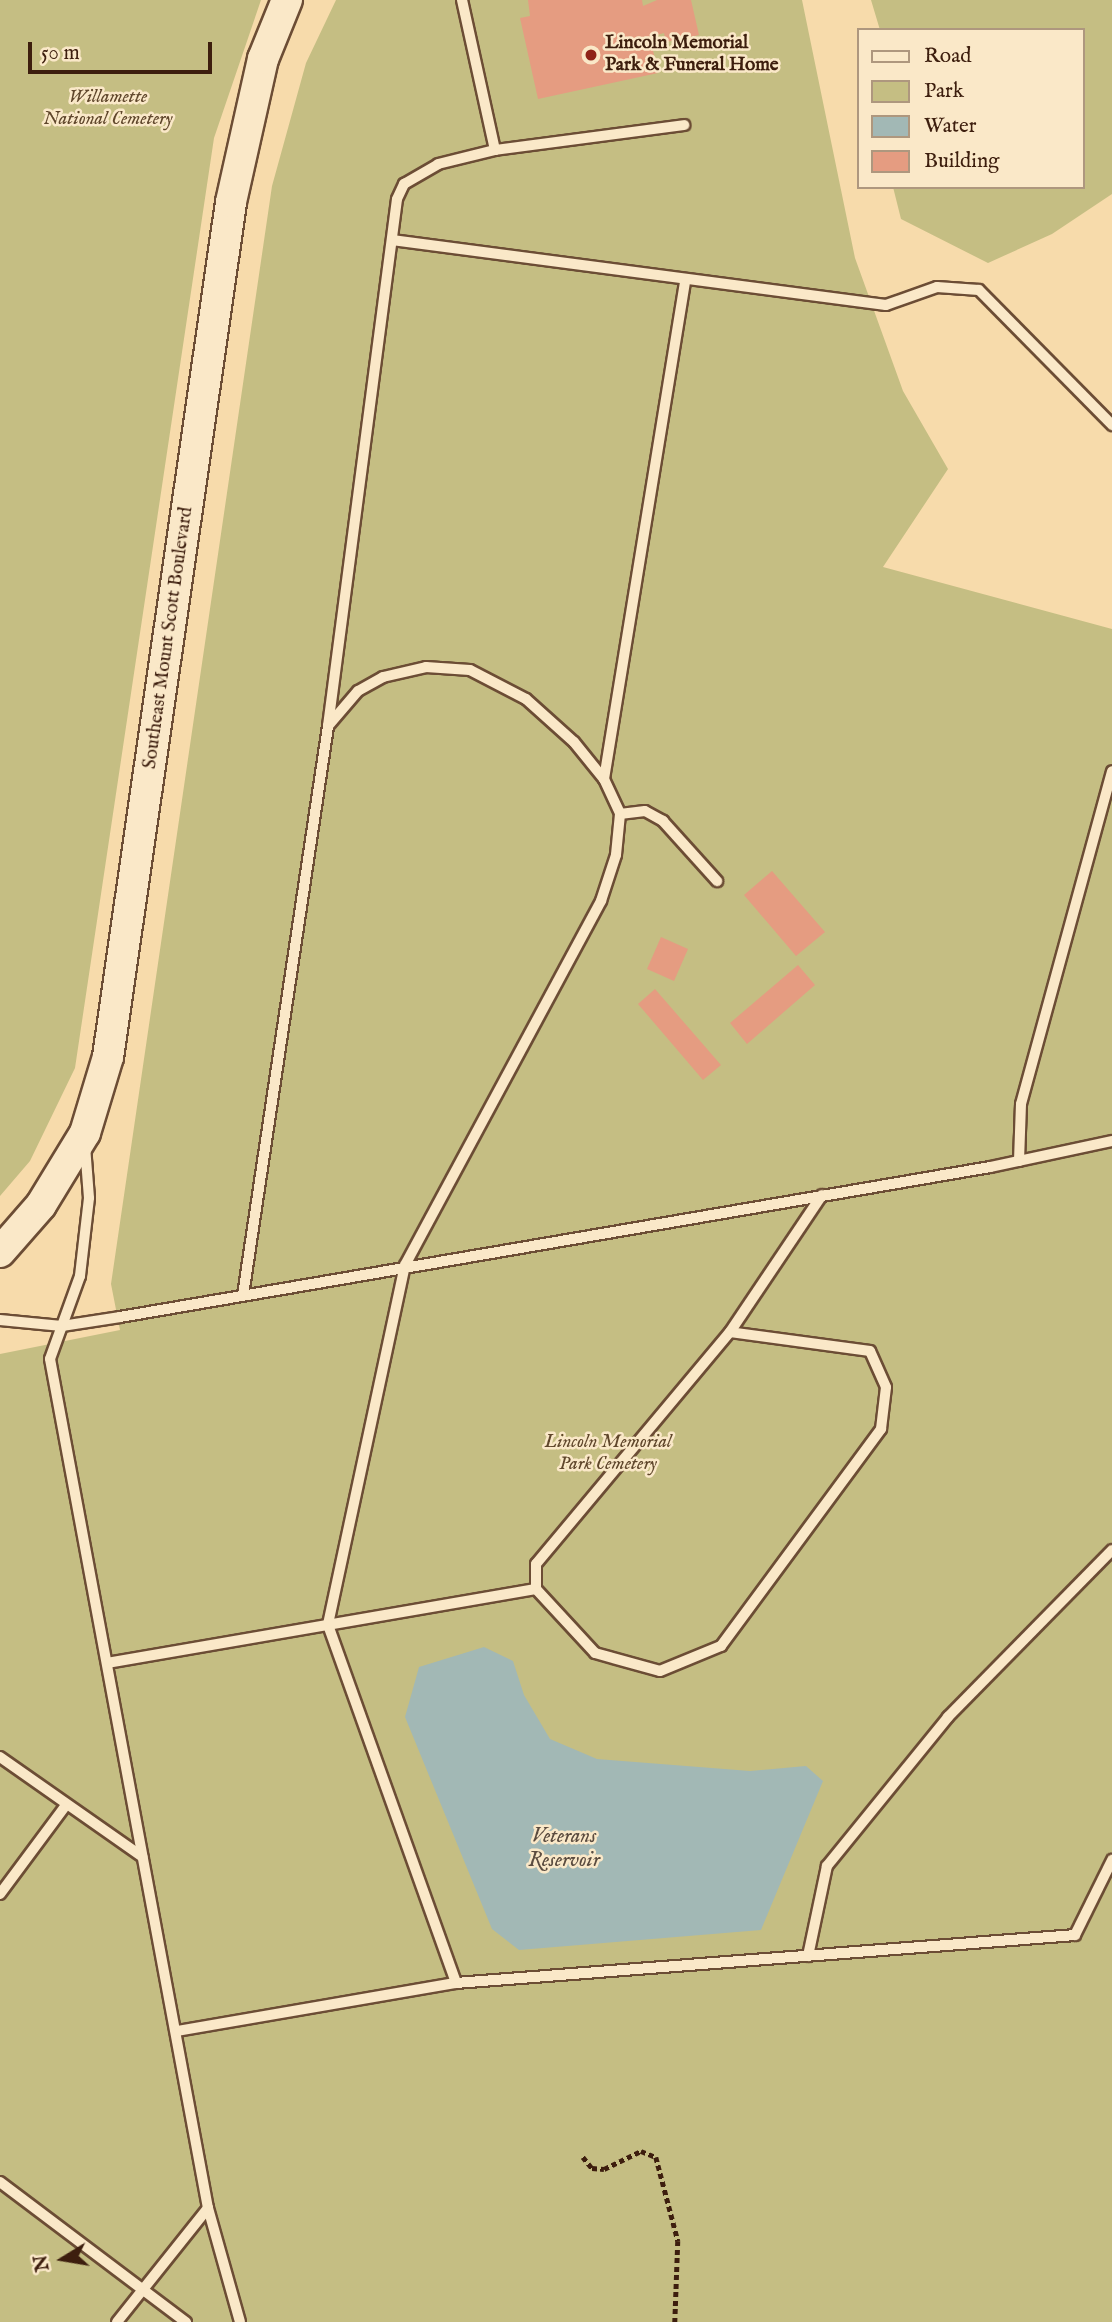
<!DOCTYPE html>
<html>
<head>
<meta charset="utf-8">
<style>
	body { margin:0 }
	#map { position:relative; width:1112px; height:2322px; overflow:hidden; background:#f7dbab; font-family:"IM FELL English",serif }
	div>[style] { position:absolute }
	.green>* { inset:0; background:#c5be83 }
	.water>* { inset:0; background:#a2b8b5 }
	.building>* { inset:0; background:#e59c81 }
	.path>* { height:4.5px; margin-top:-2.25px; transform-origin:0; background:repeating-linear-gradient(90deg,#3d1e0e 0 5px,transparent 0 8.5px) }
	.roads { filter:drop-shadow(2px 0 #6c4d35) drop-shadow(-2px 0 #6c4d35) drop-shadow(0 2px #6c4d35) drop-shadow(0 -2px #6c4d35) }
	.lane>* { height:10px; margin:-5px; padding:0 5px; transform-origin:5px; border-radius:5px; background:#fae8c8 }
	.secondary>* { height:30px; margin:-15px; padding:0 15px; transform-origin:15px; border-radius:15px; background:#fae8c8 }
	.dots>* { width:19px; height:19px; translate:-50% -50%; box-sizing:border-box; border:4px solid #fae8c8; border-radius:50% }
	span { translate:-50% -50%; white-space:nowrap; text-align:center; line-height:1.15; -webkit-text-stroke:5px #fae8c8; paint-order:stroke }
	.poi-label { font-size:19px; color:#3d1e0e; font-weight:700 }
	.left { translate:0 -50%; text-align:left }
	.park-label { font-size:19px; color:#5f462b; font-style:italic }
	.street-label { font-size:19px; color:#3d1e0e }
	.water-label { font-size:21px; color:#5b4c40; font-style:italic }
	.legend { position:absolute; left:857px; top:28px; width:228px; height:161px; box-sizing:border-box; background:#fae8c8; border:2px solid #ae977e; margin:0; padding:9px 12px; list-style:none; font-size:21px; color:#3d1e0e }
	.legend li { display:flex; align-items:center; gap:14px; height:35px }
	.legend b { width:35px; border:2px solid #ae977e }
	.north { position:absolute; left:28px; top:2224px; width:70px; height:70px; -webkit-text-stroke:5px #fae8c8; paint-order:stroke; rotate:259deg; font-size:19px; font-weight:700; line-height:28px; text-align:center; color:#3d1e0e }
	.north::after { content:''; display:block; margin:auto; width:24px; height:32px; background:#3d1e0e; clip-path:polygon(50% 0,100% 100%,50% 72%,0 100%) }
	.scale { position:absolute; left:28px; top:42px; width:184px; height:32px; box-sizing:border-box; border:4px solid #3d1e0e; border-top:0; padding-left:9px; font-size:21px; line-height:24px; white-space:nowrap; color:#3d1e0e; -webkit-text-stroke:5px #fae8c8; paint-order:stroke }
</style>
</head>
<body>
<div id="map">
	<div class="green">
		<i style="clip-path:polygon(0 0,261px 0,214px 138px,75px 1068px,30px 1161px,0 1196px)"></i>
		<i style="clip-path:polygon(336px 0,802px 0,855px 258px,903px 391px,948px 469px,883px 567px,1112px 629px,1112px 2322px,0 2322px,0 1354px,120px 1330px,111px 1284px,272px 186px,306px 63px)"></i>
		<i style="clip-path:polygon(871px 0,1112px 0,1112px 194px,1052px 234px,988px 263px,901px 219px,893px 187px,1082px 187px,1082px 30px,880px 30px)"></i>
	</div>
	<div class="water">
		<i style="clip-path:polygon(484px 1647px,513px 1661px,524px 1695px,550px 1739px,597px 1759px,750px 1771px,806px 1766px,823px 1781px,761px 1930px,519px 1950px,492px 1929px,405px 1717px,419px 1667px)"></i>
	</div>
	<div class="building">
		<i style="clip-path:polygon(528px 0,642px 0,643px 6px,657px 0,691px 0,699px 35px,666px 42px,664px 33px,650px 37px,658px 73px,538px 99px,520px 18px,530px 16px)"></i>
		<i style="clip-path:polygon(772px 871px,825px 932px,796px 956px,744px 895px)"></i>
		<i style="clip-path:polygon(661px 937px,688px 949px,674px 981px,647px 969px)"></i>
		<i style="clip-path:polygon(798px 965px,815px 985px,747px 1044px,730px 1023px)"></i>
		<i style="clip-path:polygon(655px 989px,721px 1065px,703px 1080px,638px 1004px)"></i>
	</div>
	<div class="path">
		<i style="left:583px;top:2157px;width:14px;rotate:51deg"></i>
		<i style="left:592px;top:2168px;width:12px;rotate:5deg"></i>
		<i style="left:604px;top:2169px;width:41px;rotate:-25.9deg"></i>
		<i style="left:641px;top:2151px;width:16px;rotate:22deg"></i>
		<i style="left:656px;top:2157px;width:87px;rotate:75.3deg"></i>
		<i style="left:678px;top:2241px;width:81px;rotate:92.1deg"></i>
	</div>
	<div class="roads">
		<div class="lane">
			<i style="left:495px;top:150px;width:191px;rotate:-7.5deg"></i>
			<i style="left:392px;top:240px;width:498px;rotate:7.5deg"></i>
			<i style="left:886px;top:305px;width:54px;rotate:-19.4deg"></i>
			<i style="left:937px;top:287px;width:42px;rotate:4.1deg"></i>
			<i style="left:979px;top:290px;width:190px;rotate:45.4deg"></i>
			<i style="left:328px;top:726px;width:46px;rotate:-49.4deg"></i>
			<i style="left:358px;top:691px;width:29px;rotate:-29deg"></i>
			<i style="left:383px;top:677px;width:44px;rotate:-13.1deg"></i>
			<i style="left:426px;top:667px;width:44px;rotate:3.9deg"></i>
			<i style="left:470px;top:670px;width:63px;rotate:27.4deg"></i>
			<i style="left:526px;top:699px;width:64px;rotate:41.9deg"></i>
			<i style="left:574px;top:742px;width:48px;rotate:51deg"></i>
			<i style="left:604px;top:779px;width:38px;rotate:65deg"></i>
			<i style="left:620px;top:814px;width:41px;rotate:95.6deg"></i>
			<i style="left:616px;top:855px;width:48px;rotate:108.1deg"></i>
			<i style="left:601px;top:901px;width:413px;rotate:118.3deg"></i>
			<i style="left:405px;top:1265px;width:368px;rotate:102.1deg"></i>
			<i style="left:328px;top:1625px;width:380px;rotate:70.3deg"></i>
			<i style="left:604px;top:779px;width:504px;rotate:-80.74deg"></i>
			<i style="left:620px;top:814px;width:25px;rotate:-7deg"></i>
			<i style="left:645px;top:811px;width:21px;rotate:29deg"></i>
			<i style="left:663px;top:821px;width:81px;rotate:48deg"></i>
			<i style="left:85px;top:1146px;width:52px;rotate:85.6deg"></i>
			<i style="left:89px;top:1198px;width:79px;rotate:96.6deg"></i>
			<i style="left:80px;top:1276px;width:88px;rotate:109.9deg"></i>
			<i style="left:50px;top:1359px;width:864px;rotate:79.46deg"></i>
			<i style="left:208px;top:2208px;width:118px;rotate:74.3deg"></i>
			<i style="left:1019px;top:1161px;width:57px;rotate:-88deg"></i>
			<i style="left:1021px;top:1104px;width:345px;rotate:-74.7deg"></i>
			<i style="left:243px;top:1295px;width:575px;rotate:-81.5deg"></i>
			<i style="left:328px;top:726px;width:531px;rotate:-82.54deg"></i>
			<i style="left:397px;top:199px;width:17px;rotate:-65deg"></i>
			<i style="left:404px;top:184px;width:39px;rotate:-30deg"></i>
			<i style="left:438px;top:164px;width:59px;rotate:-13.8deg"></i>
			<i style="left:495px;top:150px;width:154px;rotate:-102.4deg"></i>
			<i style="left:0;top:1320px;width:62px;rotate:5.5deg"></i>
			<i style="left:62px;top:1326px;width:59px;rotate:-8.8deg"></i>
			<i style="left:120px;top:1317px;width:883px;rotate:-9.78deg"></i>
			<i style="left:990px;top:1167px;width:125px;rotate:-12deg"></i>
			<i style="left:536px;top:1589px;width:87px;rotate:47.3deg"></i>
			<i style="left:595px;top:1653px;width:67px;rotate:15.5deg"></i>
			<i style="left:660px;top:1671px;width:66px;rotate:-22.3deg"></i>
			<i style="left:721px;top:1646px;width:270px;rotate:-53.6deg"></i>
			<i style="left:881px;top:1429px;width:42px;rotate:-83.2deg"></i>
			<i style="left:886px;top:1387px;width:39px;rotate:-114deg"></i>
			<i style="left:870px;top:1351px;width:141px;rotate:-172.3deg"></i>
			<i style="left:107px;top:1663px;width:435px;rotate:-9.8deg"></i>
			<i style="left:536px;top:1589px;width:25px;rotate:-90deg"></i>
			<i style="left:536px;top:1564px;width:302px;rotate:-50.1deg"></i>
			<i style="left:730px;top:1332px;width:165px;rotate:-56.1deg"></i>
			<i style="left:0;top:1757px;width:174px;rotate:35deg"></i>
			<i style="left:0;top:1894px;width:111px;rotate:-53.4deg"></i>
			<i style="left:808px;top:1956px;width:92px;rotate:-78.1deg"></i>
			<i style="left:827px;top:1866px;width:192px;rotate:-50.9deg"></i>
			<i style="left:948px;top:1717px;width:234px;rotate:-45.5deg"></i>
			<i style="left:177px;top:2031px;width:283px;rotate:-9.8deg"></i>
			<i style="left:456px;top:1983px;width:621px;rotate:-4.43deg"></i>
			<i style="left:1075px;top:1935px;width:84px;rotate:-63.7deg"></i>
			<i style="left:0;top:2182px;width:233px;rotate:37deg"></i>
			<i style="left:117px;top:2322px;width:146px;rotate:-51.4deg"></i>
		</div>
		<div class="secondary">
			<i style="left:0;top:1252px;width:62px;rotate:-48.9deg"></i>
			<i style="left:41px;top:1205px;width:84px;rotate:-58.6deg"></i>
			<i style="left:85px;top:1133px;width:79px;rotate:-73.2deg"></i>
			<i style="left:108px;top:1057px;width:864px;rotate:-81.81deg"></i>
			<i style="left:231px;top:202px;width:147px;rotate:-77.4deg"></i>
			<i style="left:263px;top:59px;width:64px;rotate:-67.9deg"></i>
		</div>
	</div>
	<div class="dots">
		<i style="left:591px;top:55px;background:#8f2418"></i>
	</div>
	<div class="poi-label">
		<span class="left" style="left:605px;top:55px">Lincoln Memorial<br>Park &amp; Funeral Home</span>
	</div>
	<div class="park-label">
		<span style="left:108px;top:109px">Willamette<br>National Cemetery</span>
		<span style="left:608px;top:1454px">Lincoln Memorial<br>Park Cemetery</span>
	</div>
	<div class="street-label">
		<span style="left:169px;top:638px;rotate:-82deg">Southeast Mount Scott Boulevard</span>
	</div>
	<div class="water-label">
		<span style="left:564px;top:1849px">Veterans<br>Reservoir</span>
	</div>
	<ul class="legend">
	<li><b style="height:9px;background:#fae8c8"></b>Road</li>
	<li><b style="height:19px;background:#c5be83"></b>Park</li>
	<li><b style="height:19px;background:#a2b8b5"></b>Water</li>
	<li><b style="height:19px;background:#e59c81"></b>Building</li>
	</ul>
	<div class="north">N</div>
	<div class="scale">50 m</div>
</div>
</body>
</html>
